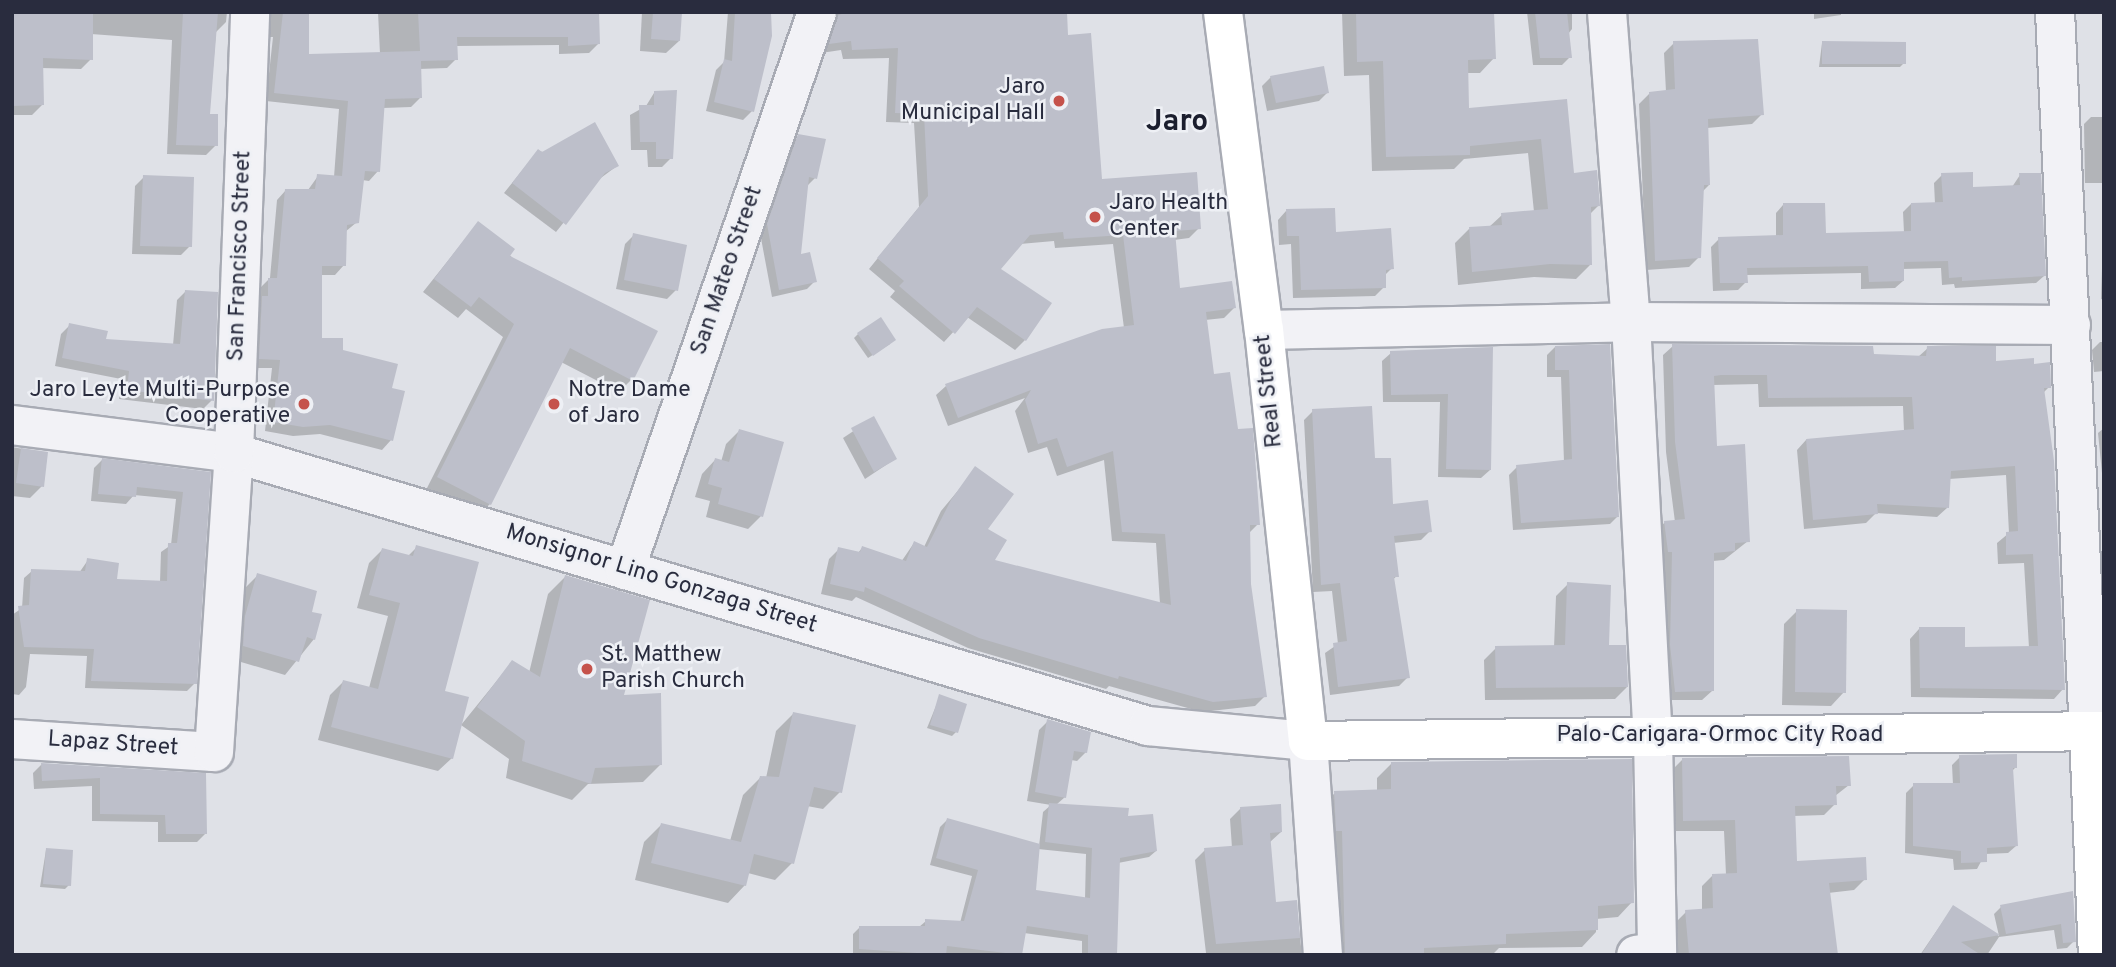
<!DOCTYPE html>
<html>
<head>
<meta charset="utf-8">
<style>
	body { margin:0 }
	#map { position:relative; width:2116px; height:967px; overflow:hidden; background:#dfe1e7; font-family:Overpass,sans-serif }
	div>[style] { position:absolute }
	.shadow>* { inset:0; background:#0003 }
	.building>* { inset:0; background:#bdbfca }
	.roads { filter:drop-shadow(2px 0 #a8abb4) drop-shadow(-2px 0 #a8abb4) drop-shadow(0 2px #a8abb4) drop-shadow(0 -2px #a8abb4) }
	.minor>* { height:38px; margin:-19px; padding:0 19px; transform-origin:19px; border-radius:19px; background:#f2f2f6 }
	.major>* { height:38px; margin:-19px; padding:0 19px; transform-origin:19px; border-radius:19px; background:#fff }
	.dots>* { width:19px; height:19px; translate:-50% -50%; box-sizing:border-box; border:4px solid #eef0f5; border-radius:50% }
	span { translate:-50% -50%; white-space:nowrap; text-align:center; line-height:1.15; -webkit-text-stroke:5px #eef0f5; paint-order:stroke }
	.poi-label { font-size:23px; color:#292c3e }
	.right { translate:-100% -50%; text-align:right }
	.left { translate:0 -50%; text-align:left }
	.street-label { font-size:23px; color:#292c3e }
	.district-label { font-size:30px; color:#1b1e2e; font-weight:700 }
	.frame { position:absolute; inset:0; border:14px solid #292c3e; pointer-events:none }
</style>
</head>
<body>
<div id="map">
	<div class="shadow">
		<i style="clip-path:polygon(12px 12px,227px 12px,226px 22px,216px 32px,209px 116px,216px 145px,206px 155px,167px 154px,172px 40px,91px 34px,91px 59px,81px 69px,41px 68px,42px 105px,32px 115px,12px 115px)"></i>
		<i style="clip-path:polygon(268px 12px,307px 12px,307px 56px,380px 54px,378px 12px,597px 12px,599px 43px,589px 53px,559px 54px,559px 45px,455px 46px,456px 59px,447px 68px,419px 69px,420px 98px,411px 107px,383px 108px,378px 171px,369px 181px,362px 180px,357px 222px,345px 232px,344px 265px,335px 275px,320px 275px,320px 340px,390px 389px,391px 440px,382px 450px,320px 434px,293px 436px,265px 431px,272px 368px,251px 368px,253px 307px,259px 300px,259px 289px,270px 278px,277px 200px,286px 190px,308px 190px,318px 176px,334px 177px,339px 109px,266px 101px,273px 37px,268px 37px)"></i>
		<i style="clip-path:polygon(642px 12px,681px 12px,679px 41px,666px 53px,640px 51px)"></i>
		<i style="clip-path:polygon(728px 12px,769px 12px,752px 111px,743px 120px,706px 111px,716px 70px,724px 62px)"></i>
		<i style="clip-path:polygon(839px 12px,1065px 12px,1066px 36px,1100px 181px,1199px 228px,1189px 238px,1174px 240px,1179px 290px,1234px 308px,1224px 318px,1205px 320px,1212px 376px,1236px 431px,1258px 524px,1248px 534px,1249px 584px,1265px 696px,1255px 706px,1202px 712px,1109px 686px,1106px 689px,968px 648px,856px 597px,852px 601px,821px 594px,829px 559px,839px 549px,858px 553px,862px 548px,901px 562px,914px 543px,924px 547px,941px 511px,976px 469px,992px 561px,1160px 604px,1156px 543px,1112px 541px,1104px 460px,1057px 476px,1047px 447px,1028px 453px,1015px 411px,1025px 398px,948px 426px,936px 395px,946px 386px,1124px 328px,1113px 244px,1055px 248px,1054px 241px,1020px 244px,998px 269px,1050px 303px,1025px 340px,1015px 350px,967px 317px,944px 342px,890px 297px,895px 291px,869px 269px,919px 207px,914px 123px,886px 122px,889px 58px,843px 59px,841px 50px,821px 53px)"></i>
		<i style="clip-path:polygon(1342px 12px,1492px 12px,1494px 58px,1480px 73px,1466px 73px,1467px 110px,1565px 101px,1572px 175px,1598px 206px,1590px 214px,1590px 265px,1576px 279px,1534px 277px,1458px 285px,1455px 243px,1469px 229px,1488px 228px,1502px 215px,1534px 212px,1528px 153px,1464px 159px,1454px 169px,1372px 171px,1369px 75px,1344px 76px)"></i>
		<i style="clip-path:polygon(1527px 12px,1572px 12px,1572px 29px,1568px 34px,1570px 57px,1562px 65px,1533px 65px)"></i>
		<i style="clip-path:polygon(1814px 12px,1841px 12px,1841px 15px,1814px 19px)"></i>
		<i style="clip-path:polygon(1674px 43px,1762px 114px,1752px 124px,1707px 128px,1709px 185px,1702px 192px,1699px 257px,1689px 267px,1646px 270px,1639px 104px,1649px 94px,1666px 92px,1664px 53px)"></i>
		<i style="clip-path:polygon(1822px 43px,1904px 63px,1900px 67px,1819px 67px)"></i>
		<i style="clip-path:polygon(1271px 77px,1328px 92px,1319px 101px,1267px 111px,1262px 86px)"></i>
		<i style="clip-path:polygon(654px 93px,671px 158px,662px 167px,648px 167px,647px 150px,631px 150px,630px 115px,646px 106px)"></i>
		<i style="clip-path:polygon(2091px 117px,2104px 117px,2104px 183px,2085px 183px,2084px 124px)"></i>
		<i style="clip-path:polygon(799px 136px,815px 178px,806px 187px,799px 256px,815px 281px,807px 289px,772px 297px,760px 233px,791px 144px)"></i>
		<i style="clip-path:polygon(538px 151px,617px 166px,598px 180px,556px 232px,504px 193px)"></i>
		<i style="clip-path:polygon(1942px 175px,1972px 189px,2012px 187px,2020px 175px,2044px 276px,2036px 283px,1955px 288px,1954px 284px,1942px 285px,1941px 268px,1902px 269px,1903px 281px,1895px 288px,1861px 289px,1861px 273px,1746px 275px,1746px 282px,1738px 290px,1713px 291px,1711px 247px,1719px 239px,1776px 237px,1776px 213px,1783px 205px,1824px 235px,1904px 233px,1903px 212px,1911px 204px,1935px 204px,1934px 183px)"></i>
		<i style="clip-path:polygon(144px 177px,190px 246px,181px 255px,132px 254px,135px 186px)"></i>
		<i style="clip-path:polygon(1286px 211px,1392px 268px,1384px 276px,1384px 287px,1375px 296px,1293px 298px,1291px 244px,1279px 245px,1278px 220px)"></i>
		<i style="clip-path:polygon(478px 223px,632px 379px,619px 392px,561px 362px,490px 504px,477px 516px,426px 490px,503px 337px,466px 309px,458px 318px,423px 292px)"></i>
		<i style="clip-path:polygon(634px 235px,676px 290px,667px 299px,616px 289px,625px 244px)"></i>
		<i style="clip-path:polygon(2104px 267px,2104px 300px,2101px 299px,2102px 269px)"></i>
		<i style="clip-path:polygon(186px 291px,212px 400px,203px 409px,119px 399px,121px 379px,55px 366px,61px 334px,70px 325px,104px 340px,173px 345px,177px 300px)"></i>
		<i style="clip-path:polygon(858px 334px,890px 344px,868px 358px,854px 338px)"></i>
		<i style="clip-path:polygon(2100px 342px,2104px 342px,2104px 371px,2094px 372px,2092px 350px)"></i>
		<i style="clip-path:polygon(1609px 346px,1618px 516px,1610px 524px,1513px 530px,1509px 475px,1517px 467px,1564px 462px,1561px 377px,1547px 377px,1547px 355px,1555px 347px)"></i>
		<i style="clip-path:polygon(1673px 346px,1918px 357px,1928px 348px,1994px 363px,2033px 366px,2049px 387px,2043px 393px,2063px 689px,2054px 699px,1911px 697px,1910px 639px,1919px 629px,1964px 649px,2029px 648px,2024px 563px,1998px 564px,1997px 543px,2009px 533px,2006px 475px,1949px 479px,1947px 508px,1937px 517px,1876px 513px,1866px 523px,1804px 529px,1797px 450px,1806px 440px,1904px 432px,1903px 406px,1759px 407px,1758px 384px,1713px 385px,1715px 448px,1748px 541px,1724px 560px,1713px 561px,1712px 691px,1702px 700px,1666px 700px,1661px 655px,1664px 560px,1659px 561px,1656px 532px,1665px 522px,1675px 522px,1666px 452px,1663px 355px)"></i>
		<i style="clip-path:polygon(1491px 349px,1490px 470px,1481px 478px,1438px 477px,1440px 402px,1383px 402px,1382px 361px,1391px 353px)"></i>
		<i style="clip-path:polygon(1313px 411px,1374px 460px,1391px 506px,1430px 531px,1421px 540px,1393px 543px,1397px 576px,1392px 580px,1408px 677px,1399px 686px,1330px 695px,1325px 653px,1338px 644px,1332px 591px,1313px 592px,1304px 420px)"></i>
		<i style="clip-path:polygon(873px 418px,895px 459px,865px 479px,843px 438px)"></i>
		<i style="clip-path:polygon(2104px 428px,2104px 493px,2098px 433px)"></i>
		<i style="clip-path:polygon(739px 431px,761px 516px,748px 529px,706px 517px,710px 501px,695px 497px,702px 474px,715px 460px,721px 462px,726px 444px)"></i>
		<i style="clip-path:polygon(12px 447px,46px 453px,42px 486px,30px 498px,12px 496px)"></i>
		<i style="clip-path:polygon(102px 460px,209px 474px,195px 683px,187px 691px,85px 688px,87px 656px,30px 654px,26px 687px,19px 695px,12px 694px,12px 615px,22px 608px,24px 578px,32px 571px,79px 573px,88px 560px,115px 581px,160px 582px,161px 552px,171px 545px,176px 499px,134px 495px,126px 504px,91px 501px,94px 468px)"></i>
		<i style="clip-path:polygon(417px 547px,452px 758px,438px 771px,318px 740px,330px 695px,343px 682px,369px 688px,388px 616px,357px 608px,369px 563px,382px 550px,407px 557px)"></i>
		<i style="clip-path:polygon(2104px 557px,2104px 626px,2098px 627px,2096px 569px)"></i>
		<i style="clip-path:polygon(258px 575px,310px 613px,314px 639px,285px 675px,231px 659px,232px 631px,244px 589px)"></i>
		<i style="clip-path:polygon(565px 577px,622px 697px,660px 765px,643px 782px,588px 784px,572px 800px,506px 778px,509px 759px,461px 725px,512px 662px,529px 673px,548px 594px)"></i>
		<i style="clip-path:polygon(1568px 584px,1627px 687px,1615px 699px,1485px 700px,1484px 660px,1496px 648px,1554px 647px,1556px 596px)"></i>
		<i style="clip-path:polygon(1797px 611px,1844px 692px,1831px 706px,1782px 705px,1784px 624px)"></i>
		<i style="clip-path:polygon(940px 696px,956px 732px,952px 736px,927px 728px)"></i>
		<i style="clip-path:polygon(793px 714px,840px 792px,823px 809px,807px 806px,792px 863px,775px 880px,748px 873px,745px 885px,728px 903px,635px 880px,644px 842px,661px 825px,730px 841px,743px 795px,760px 778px,766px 778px,776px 731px)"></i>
		<i style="clip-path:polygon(evenodd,1048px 721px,1086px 752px,1077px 761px,1071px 760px,1065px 797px,1056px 805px,1127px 818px,1156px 851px,1149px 857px,1118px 863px,1116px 955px,1082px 955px,1082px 941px,1024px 933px,1020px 955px,853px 955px,853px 934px,860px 927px,919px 927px,926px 921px,960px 923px,972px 876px,930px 865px,940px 827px,947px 820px,1039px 846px,1043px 812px,1051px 805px,1027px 801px,1039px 730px,1048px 721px,1038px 849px,1086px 854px,1085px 899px,1034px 891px,1038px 849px)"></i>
		<i style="clip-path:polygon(1960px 757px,2015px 768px,2011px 772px,2016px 846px,2008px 853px,1985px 854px,1977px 869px,1954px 870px,1953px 859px,1905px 853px,1906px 793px,1914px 785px,1953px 785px,1952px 765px)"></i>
		<i style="clip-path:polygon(1682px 760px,1849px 785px,1835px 796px,1835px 804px,1824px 815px,1793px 816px,1795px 863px,1865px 879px,1854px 890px,1828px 893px,1836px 955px,1677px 955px,1675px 923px,1686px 912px,1702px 910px,1702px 886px,1713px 875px,1726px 875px,1724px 831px,1672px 831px,1671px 771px)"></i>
		<i style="clip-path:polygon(1391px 764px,1632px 902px,1618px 917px,1596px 919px,1596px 932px,1582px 947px,1499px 948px,1492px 955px,1330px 955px,1320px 807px,1335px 793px,1377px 792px,1377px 778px)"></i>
		<i style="clip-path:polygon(41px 765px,205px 775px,206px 833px,197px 842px,158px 842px,158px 822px,92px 821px,92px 786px,34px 789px,33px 773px)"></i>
		<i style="clip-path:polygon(1241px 808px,1281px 832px,1269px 843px,1275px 904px,1296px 902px,1302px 955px,1206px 953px,1195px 860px,1205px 850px,1232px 848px,1230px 819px)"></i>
		<i style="clip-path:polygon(46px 850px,69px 885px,65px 889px,40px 887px)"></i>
		<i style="clip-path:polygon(2072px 893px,2074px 941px,2067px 948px,2057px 949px,2054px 930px,1999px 937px,1987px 955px,1920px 955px,1953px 907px,1999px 936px,1994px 914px,2001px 907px)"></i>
	</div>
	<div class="building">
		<i style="clip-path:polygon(12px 12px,93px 12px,93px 60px,43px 58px,44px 105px,12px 106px)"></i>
		<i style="clip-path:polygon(183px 12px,218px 12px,210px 114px,218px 114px,218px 146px,176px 145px)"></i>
		<i style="clip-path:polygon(283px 12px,309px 12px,309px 54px,420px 51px,418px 12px,599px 12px,600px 44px,568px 46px,568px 37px,457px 37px,458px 60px,421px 61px,422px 98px,385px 99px,380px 172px,365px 171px,359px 223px,347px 225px,346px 266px,322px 266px,322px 338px,343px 338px,343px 350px,398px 364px,392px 388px,405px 391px,393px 441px,330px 425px,303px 427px,273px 422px,280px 360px,259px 359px,262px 296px,268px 296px,268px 278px,277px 278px,285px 189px,315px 189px,317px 174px,342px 176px,348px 101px,274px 93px)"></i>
		<i style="clip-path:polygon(653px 12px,682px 12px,680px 41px,651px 39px)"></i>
		<i style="clip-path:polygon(735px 12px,771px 12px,772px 36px,754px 112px,714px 102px,724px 59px,732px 61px)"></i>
		<i style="clip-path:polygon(849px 12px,1067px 12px,1068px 35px,1091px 33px,1102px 179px,1197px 172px,1201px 229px,1175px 231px,1180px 288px,1232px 281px,1236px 308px,1206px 312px,1214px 374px,1230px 372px,1238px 429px,1253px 428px,1260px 525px,1250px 525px,1251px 584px,1267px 697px,1213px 702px,1119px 676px,1118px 679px,979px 638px,865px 587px,864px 592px,830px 584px,838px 547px,860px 552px,862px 546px,906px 561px,914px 541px,927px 547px,951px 500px,975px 466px,1014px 494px,988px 529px,1007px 540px,995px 560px,1171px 605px,1165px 534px,1122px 532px,1113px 451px,1067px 467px,1057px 438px,1038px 444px,1025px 400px,1031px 390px,958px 418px,945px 384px,1102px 329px,1134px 325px,1123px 235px,1064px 239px,1063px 232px,1030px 235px,1001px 269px,1052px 303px,1026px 341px,977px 307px,955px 334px,899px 286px,904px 281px,877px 258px,928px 196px,924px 114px,895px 113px,898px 48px,852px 50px,851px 41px,829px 44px,838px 15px)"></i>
		<i style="clip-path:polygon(1356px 12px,1494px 12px,1496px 59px,1468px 60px,1469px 108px,1567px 99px,1574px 173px,1597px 170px,1600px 206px,1591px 207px,1592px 265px,1550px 264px,1472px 272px,1469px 227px,1502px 225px,1501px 213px,1548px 209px,1541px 139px,1470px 146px,1470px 155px,1386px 157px,1383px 61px,1357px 62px)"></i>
		<i style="clip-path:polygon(1535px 12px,1567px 12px,1572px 58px,1540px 58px)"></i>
		<i style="clip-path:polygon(1758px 39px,1764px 115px,1708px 119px,1710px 185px,1704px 185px,1701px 258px,1655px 261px,1649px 92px,1675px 89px,1673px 41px)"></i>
		<i style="clip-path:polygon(1822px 41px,1906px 42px,1906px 64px,1822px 64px)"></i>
		<i style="clip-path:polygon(1324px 66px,1329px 93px,1276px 103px,1270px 76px)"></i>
		<i style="clip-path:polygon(677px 90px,673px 159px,656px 159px,656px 142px,640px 142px,639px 105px,654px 105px,654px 91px)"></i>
		<i style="clip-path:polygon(595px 122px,619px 166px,605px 173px,566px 225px,512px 183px,538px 149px,542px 152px)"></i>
		<i style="clip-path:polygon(798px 134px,826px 139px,817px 179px,809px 177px,801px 254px,810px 252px,817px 282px,779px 290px,767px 224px)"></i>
		<i style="clip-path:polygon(1973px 172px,1973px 187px,2020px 185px,2019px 173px,2041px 173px,2046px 276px,1962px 281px,1962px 277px,1949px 278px,1948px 261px,1904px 262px,1904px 281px,1869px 282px,1868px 266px,1747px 268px,1748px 283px,1720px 283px,1718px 237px,1783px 235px,1783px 203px,1825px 203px,1826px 233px,1911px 231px,1911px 203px,1943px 202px,1941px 173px)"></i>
		<i style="clip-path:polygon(143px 175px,194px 177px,192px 247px,140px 246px)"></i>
		<i style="clip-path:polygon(1335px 208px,1336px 232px,1391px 228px,1394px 269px,1386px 270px,1386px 288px,1301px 290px,1299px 236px,1287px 236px,1286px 209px)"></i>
		<i style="clip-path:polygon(478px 221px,515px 249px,510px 256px,658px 331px,633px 381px,570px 348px,491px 505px,437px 477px,514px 324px,479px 297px,471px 307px,434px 279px)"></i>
		<i style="clip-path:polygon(633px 233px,687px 245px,678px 291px,624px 280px)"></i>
		<i style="clip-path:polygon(185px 290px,218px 292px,214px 401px,127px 390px,129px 371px,62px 358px,69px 323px,108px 331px,106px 339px,180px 344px)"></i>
		<i style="clip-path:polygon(881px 317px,896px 340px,873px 356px,857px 333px)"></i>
		<i style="clip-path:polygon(1610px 344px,1619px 517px,1521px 523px,1516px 465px,1572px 459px,1569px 370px,1555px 370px,1555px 346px)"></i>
		<i style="clip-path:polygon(1672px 344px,1873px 346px,1874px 354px,1926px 356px,1927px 346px,1996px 346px,1996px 361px,2034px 358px,2034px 364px,2050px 362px,2051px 388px,2044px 388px,2054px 461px,2065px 690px,1920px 688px,1919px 627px,1965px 627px,1965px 647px,2038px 646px,2033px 554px,2006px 555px,2006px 532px,2018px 531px,2015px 466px,1951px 471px,1949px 508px,1877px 504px,1878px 514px,1813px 520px,1806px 439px,1914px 429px,1912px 397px,1768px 398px,1767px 375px,1721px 375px,1714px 376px,1717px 446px,1745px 444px,1750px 542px,1735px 543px,1735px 551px,1714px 553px,1714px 691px,1675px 692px,1670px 645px,1672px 552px,1668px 552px,1664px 521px,1685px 519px,1675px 442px)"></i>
		<i style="clip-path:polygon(1493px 347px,1491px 470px,1446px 469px,1448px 394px,1391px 395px,1390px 351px)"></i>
		<i style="clip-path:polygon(1372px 406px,1375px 458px,1391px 458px,1393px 504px,1428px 500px,1432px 532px,1394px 536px,1399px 577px,1394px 577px,1410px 678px,1338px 687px,1333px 643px,1347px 641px,1340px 583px,1321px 585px,1312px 409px)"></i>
		<i style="clip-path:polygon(874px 416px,897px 459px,874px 472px,851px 428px)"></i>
		<i style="clip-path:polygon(739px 429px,784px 442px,763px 517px,718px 504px,722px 488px,708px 484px,715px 458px,729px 462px)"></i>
		<i style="clip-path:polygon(21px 448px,48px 452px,44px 487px,16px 483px)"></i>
		<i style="clip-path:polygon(102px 458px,211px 472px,197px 684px,91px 681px,94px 649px,24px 647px,18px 606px,29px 605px,31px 569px,85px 571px,87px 558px,119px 563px,117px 579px,167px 581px,168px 543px,177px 543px,183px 492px,137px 487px,136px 497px,98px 494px)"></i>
		<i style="clip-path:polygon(416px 545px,479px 562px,445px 691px,469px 697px,453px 759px,331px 727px,343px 680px,378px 689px,400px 603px,369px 595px,382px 548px,413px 556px)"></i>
		<i style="clip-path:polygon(257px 573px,317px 591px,312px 612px,322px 614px,315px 640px,307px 637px,299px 662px,243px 646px,245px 616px)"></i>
		<i style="clip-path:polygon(565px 575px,650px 600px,624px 695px,661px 693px,662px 765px,595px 768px,591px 784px,522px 761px,525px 741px,477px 707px,512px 660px,540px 677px)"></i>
		<i style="clip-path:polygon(1567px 582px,1611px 585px,1609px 645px,1626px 645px,1628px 687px,1496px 688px,1495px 646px,1565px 645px)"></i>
		<i style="clip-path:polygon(1796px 609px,1847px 610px,1846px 693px,1795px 692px)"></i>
		<i style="clip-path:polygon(939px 694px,967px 704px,958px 733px,930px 725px)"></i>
		<i style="clip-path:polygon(793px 712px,856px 725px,842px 793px,814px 787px,794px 864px,754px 854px,746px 886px,651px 863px,661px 823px,741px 842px,760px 776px,779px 777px)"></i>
		<i style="clip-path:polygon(1047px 719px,1091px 732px,1087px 753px,1074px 751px,1066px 798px,1035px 792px)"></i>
		<i style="clip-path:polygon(2017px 754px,2017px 768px,2013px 768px,2018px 846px,1987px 848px,1987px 862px,1961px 863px,1961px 851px,1913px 846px,1913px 783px,1960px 783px,1959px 755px)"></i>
		<i style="clip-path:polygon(1849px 756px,1851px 786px,1836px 786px,1837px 805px,1795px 806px,1797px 861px,1866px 857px,1867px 880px,1829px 883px,1838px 955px,1689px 955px,1685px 910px,1713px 908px,1712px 874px,1737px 873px,1735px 820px,1683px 821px,1682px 758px)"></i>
		<i style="clip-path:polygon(1632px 759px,1634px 903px,1598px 906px,1598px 930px,1506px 934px,1506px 944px,1424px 948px,1424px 955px,1345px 955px,1342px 831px,1336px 831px,1334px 791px,1391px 789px,1391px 762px)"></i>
		<i style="clip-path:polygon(41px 763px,206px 773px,207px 834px,166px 834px,165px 815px,100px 814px,100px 778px,42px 781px)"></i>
		<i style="clip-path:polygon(1049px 803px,1129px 808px,1128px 816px,1153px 814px,1157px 851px,1120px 858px,1117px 955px,1088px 955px,1088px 935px,1027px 926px,1022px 955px,947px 946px,946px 955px,859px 949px,859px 926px,925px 926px,925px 919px,964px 921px,978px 870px,936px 858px,947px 818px,1040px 844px,1036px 890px,1090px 898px,1092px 848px,1045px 842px)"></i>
		<i style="clip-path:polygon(1281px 804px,1282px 832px,1270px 833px,1276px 902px,1297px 900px,1300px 938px,1216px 944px,1204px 848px,1243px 845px,1240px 807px)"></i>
		<i style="clip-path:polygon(46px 848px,73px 850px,71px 886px,43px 884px)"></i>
		<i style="clip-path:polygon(2073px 891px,2076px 942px,2063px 943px,2061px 924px,2006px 934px,2000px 905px)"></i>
		<i style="clip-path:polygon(1953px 905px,2000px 935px,1961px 942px,1981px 955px,1921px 955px)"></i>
	</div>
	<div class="roads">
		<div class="minor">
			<i style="left:1607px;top:12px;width:311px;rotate:85.6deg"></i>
			<i style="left:1631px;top:322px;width:416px;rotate:87deg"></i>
			<i style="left:1653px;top:737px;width:215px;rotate:88.9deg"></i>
			<i style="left:1657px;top:952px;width:21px;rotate:172deg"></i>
			<i style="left:2055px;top:12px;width:722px;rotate:87.3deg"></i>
			<i style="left:1264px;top:330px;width:367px;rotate:-1.2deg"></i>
			<i style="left:1631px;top:322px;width:440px;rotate:0.4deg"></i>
			<i style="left:12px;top:425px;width:224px;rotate:7.2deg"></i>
			<i style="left:234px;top:453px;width:954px;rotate:16.63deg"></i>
			<i style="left:1148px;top:726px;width:161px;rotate:5.4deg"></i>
			<i style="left:1308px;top:741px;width:215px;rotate:86deg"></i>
			<i style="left:625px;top:570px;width:590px;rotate:-71.01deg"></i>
			<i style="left:12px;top:739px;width:202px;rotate:3.7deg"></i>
			<i style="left:214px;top:752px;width:300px;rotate:-86.2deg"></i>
			<i style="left:234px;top:453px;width:441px;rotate:-87.9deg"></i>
		</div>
		<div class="major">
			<i style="left:1223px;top:12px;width:321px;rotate:82.7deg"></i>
			<i style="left:1264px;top:330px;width:413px;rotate:83.9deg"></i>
			<i style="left:1308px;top:741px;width:796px;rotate:-0.72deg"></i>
			<i style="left:2089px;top:733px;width:222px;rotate:87.7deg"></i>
		</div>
	</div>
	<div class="dots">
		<i style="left:1059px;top:101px;background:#c5524b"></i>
		<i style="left:1095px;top:217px;background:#c5524b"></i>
		<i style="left:304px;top:404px;background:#c5524b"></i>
		<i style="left:554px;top:404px;background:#c5524b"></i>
		<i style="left:587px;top:669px;background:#c5524b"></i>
	</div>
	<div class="poi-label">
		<span class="right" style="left:1045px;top:101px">Jaro<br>Municipal Hall</span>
		<span class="left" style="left:1109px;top:217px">Jaro Health<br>Center</span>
		<span class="right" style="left:290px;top:404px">Jaro Leyte Multi-Purpose<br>Cooperative</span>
		<span class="left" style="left:568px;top:404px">Notre Dame<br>of Jaro</span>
		<span class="left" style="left:601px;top:669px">St. Matthew<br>Parish Church</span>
	</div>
	<div class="street-label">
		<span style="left:241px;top:256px;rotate:-88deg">San Francisco Street</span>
		<span style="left:728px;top:271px;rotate:-71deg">San Mateo Street</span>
		<span style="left:1270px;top:391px;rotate:-96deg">Real Street</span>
		<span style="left:661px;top:580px;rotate:17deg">Monsignor Lino Gonzaga Street</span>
		<span style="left:1720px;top:736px">Palo-Carigara-Ormoc City Road</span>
		<span style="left:113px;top:745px;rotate:4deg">Lapaz Street</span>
	</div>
	<div class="district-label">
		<span style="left:1177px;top:123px">Jaro</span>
	</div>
	<div class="frame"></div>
</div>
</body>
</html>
